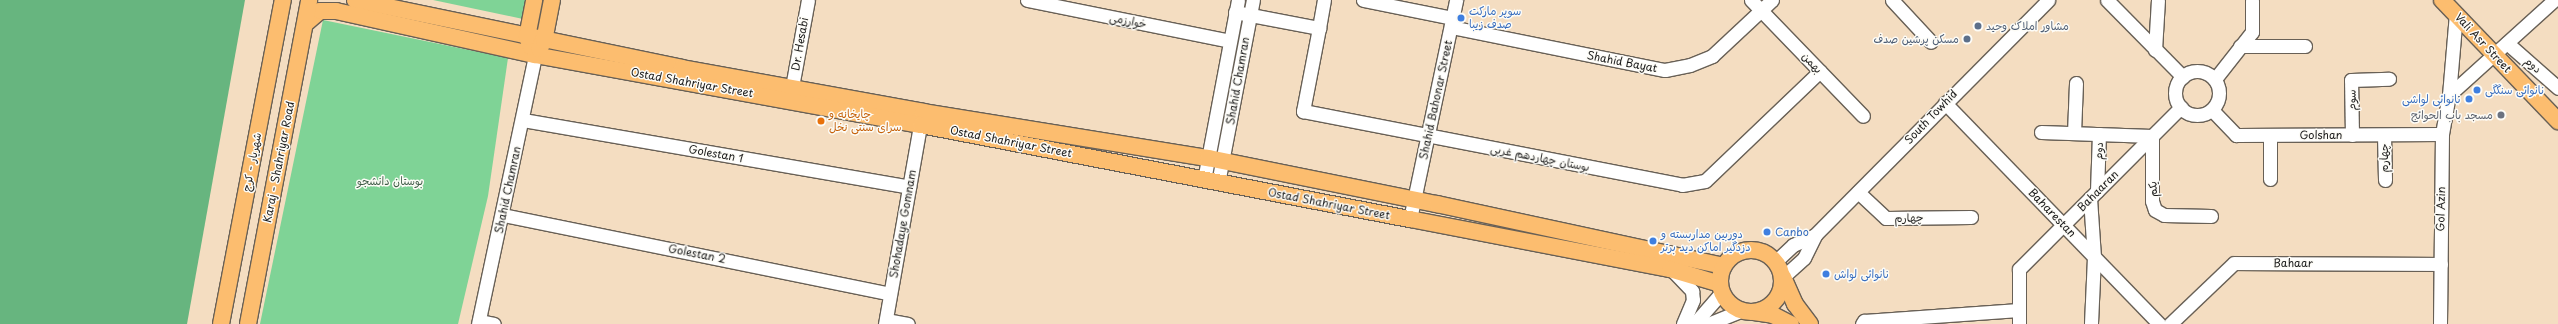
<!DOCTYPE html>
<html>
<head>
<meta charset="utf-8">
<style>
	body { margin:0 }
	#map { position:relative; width:2558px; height:324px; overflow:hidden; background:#f4ddc1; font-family:"Playpen Sans","Playpen Sans Arabic",sans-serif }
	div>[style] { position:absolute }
	.green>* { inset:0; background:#7fd396 }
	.forest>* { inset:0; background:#67b57f }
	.roads { filter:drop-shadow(1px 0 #686056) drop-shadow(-1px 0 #686056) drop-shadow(0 1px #686056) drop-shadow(0 -1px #686056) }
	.minor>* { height:13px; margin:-6.5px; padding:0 6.5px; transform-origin:6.5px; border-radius:6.5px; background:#fff }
	.minor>.ring { margin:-6.5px; padding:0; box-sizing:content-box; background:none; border:13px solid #fff; border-radius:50% }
	.major>* { height:16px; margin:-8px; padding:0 8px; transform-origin:8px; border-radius:8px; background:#fcbd6f }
	.major>.ring { margin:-8px; padding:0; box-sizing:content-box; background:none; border:16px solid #fcbd6f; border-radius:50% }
	.dots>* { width:11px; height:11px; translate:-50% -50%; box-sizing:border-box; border:2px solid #fdfcf7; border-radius:50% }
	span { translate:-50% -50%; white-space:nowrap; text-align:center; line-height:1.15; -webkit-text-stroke:3px #fdfcf7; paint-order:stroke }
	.shop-label { font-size:11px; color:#366cbe }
	.left { translate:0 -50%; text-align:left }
	.right { translate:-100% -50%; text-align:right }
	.street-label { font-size:11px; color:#1c1c1c }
	.service-label { font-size:11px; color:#4e5e75 }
	.food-label { font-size:11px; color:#c56008 }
	.worship-label { font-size:11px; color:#5b616d }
	.park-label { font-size:11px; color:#3f5c47 }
</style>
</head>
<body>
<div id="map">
	<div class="green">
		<i style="clip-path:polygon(433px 0,526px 0,523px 19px)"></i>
		<i style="clip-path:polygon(323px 20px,508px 58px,488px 196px,458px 324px,260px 324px)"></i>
	</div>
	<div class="forest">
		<i style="clip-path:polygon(0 0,245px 0,187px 324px,0 324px)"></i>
	</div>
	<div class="roads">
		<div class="minor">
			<i style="left:1027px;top:0;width:207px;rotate:11.4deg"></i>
			<i style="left:1363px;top:0;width:92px;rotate:11.3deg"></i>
			<i style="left:1751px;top:0;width:161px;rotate:46deg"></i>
			<i style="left:1892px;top:0;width:57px;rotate:47.1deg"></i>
			<i style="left:2107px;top:0;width:108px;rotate:45.4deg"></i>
			<i style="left:1235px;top:12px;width:86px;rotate:10.8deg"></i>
			<i style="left:1319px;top:28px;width:85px;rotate:100.9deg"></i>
			<i style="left:1303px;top:111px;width:386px;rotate:11deg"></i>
			<i style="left:1682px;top:185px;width:23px;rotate:-10deg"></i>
			<i style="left:1705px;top:181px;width:159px;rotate:-43.7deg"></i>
			<i style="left:1451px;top:27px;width:218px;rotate:11.4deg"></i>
			<i style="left:1665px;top:70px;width:25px;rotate:-11deg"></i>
			<i style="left:1690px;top:65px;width:24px;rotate:-22deg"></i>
			<i style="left:1712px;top:56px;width:82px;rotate:-43deg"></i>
			<i style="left:1319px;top:28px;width:28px;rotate:-80deg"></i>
			<i style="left:2507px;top:43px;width:68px;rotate:41.4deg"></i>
			<i style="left:2240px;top:46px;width:65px"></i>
			<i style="left:2155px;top:50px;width:50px;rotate:-86.6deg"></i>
			<i class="ring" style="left:2175px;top:71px;width:31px;height:31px"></i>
			<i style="left:2215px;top:79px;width:60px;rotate:-51.8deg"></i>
			<i style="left:2252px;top:32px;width:32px;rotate:-90deg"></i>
			<i style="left:792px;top:87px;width:88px;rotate:-79.6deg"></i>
			<i style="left:2449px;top:95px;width:142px;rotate:-42.1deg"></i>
			<i style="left:1945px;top:103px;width:308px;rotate:45.9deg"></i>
			<i style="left:2212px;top:110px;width:35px;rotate:46deg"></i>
			<i style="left:2236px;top:135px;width:206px;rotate:-0.3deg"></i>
			<i style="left:523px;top:120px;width:392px;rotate:9.8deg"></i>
			<i style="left:2041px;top:132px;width:111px;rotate:2.1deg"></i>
			<i style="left:2152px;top:136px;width:65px;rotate:90deg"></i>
			<i style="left:2152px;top:201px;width:9px;rotate:72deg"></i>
			<i style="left:2155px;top:210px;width:10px;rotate:29deg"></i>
			<i style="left:2164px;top:215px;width:47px;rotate:1.2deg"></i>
			<i style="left:2074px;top:133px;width:50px;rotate:-87.7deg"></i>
			<i style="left:2352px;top:135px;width:55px;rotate:-91deg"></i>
			<i style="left:2351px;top:80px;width:38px;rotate:-2deg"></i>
			<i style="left:2384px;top:135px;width:45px;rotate:88.7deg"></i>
			<i style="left:2270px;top:179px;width:44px;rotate:-90deg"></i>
			<i style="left:1204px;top:180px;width:183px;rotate:-79.3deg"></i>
			<i style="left:1218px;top:183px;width:186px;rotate:-79.2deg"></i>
			<i style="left:2097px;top:191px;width:57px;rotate:-88deg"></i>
			<i style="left:1858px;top:192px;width:38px;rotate:43deg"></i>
			<i style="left:1886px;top:218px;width:85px;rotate:-0.7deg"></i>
			<i style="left:2090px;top:198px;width:59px;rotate:86.1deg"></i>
			<i style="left:2094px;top:257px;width:67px;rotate:92.6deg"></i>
			<i style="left:503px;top:215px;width:395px;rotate:11.5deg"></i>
			<i style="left:1410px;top:219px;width:224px;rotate:-78.1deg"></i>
			<i style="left:1776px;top:261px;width:23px;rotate:-43deg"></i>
			<i style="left:1793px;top:245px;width:24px;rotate:-24deg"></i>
			<i style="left:1673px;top:271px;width:28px;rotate:46deg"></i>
			<i style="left:1692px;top:291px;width:9px;rotate:84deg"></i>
			<i style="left:1693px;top:300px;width:26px;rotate:113deg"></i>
			<i style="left:1783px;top:277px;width:28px;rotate:-42deg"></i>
			<i style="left:1804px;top:258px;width:25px;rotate:-64deg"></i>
			<i style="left:1815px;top:235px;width:331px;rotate:-45.2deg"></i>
			<i style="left:886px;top:320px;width:22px;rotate:10deg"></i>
			<i style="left:479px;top:321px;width:15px;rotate:11deg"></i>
			<i style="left:478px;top:324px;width:275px;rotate:-78deg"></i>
			<i style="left:885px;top:324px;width:212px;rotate:-80deg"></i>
			<i style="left:1694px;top:324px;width:43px;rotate:-48.8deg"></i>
			<i style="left:1708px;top:324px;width:35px;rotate:-22deg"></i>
			<i style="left:1862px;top:324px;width:4px;rotate:-56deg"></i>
			<i style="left:1864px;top:321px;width:155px;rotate:-4.1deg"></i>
			<i style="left:2019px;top:324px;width:55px;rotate:-90deg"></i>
			<i style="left:2019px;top:269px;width:229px;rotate:-45deg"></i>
			<i style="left:2170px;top:324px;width:88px;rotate:-43.6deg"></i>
			<i style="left:2234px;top:263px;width:207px;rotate:0.3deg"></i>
			<i style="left:2440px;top:324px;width:190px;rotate:-89.4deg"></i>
			<i style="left:2442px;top:134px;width:40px;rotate:-80deg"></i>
			<i style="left:2449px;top:95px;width:81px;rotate:-85.1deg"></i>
		</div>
		<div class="major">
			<i style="left:355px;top:0;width:334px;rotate:11.7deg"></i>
			<i style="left:682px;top:68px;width:245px;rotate:10.3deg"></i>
			<i style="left:923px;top:112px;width:289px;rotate:9.2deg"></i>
			<i style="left:1208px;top:158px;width:234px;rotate:11.4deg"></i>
			<i style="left:1437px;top:204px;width:293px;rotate:12.2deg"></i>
			<i style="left:2442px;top:0;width:168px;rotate:46.2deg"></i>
			<i style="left:305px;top:24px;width:20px;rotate:-41deg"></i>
			<i style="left:320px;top:11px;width:16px"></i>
			<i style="left:336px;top:11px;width:204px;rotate:12.5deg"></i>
			<i style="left:535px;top:55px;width:392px;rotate:10.3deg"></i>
			<i style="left:921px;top:125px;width:498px;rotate:10.9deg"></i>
			<i style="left:1410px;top:219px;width:265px;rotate:10.9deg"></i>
			<i style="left:1670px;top:269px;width:52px;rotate:16.7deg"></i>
			<i style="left:531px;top:47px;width:11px;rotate:-112deg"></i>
			<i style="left:527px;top:37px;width:38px;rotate:-79deg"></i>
			<i style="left:539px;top:49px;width:9px;rotate:-58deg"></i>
			<i style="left:544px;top:41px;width:42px;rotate:-79deg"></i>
			<i class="ring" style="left:1720px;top:250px;width:46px;height:46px"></i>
			<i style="left:1783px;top:277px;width:30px;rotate:66deg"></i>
			<i style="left:1795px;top:304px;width:25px;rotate:53deg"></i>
			<i style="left:1754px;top:312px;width:19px;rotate:9deg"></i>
			<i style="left:1773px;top:315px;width:20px;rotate:27deg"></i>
			<i style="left:221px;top:324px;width:330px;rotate:-79.2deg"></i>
			<i style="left:248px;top:324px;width:330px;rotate:-79.3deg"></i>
		</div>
	</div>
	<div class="dots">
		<i style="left:1461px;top:18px;background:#3f7fe0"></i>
		<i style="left:1978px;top:26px;background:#5c6f8a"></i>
		<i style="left:1967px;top:39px;background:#5c6f8a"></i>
		<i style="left:2477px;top:90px;background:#3f7fe0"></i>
		<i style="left:2469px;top:99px;background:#3f7fe0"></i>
		<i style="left:2501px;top:115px;background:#6b7280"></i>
		<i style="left:821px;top:121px;background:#e8710a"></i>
		<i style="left:1767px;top:232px;background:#3f7fe0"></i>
		<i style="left:1653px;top:241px;background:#3f7fe0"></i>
		<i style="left:1826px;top:274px;background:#3f7fe0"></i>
	</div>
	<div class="shop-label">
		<span class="left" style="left:1469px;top:18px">سوپر مارکت<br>صدف زیبا</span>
		<span class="left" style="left:2485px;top:90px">نانوائی سنگگی</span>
		<span class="right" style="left:2461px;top:99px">نانوائی لواشی</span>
		<span class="left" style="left:1775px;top:232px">Canbo</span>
		<span class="left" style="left:1661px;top:241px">دوربین مداربسته و<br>دزدگیر اماکن دید برتر</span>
		<span class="left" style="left:1834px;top:274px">نانوائی لواش</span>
	</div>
	<div class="street-label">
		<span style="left:1128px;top:21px;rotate:11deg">خوارزمی</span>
		<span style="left:2483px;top:43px;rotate:47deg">Vali Asr Street</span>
		<span style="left:800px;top:44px;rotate:-80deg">Dr. Hesabi</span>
		<span style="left:1622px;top:62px;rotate:11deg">Shahid Bayat</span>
		<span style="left:1812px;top:63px;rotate:47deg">بهمن</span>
		<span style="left:2533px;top:65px;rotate:41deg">دوم</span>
		<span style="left:1238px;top:81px;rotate:-80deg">Shahid Chamran</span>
		<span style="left:692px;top:83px;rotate:10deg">Ostad Shahriyar Street</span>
		<span style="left:1436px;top:100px;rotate:-78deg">Shahid Bahonar Street</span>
		<span style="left:2352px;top:100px;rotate:-91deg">سوم</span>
		<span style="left:1931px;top:117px;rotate:-46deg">South Towhid</span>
		<span style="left:2321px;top:135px">Golshan</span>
		<span style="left:1011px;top:142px;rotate:11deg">Ostad Shahriyar Street</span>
		<span style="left:2099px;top:151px;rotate:-88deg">دوم</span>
		<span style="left:716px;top:154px;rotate:10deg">Golestan 1</span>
		<span style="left:1540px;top:158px;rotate:11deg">بوستان چهاردهم غربی</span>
		<span style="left:2384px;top:158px;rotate:-90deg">چهارم</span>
		<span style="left:252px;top:162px;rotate:-79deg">شهریار - کرج</span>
		<span style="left:279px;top:162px;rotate:-79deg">Karaj - Shahriyar Road</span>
		<span style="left:2153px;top:189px;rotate:-92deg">یکم</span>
		<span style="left:508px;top:190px;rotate:-78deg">Shahid Chamran</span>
		<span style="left:2098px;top:191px;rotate:-45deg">Bahaaran</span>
		<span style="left:1329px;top:204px;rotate:11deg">Ostad Shahriyar Street</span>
		<span style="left:2441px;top:209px;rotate:-89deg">Gol Azin</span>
		<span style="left:2052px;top:213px;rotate:46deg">Baharestan</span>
		<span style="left:1909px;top:218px;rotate:-1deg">چهارم</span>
		<span style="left:903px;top:224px;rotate:-80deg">Shohadaye Gomnam</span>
		<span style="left:697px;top:254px;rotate:11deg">Golestan 2</span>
		<span style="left:2293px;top:263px">Bahaar</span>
	</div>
	<div class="service-label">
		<span class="left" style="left:1986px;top:26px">مشاور املاک وحید</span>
		<span class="right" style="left:1959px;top:39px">مسکن پرشین صدف</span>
	</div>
	<div class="food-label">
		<span class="left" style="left:829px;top:121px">چایخانه و<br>سرای سنتی نخل</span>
	</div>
	<div class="worship-label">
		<span class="right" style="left:2493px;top:115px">مسجد باب الحوائج</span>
	</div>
	<div class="park-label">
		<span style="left:390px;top:181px">بوستان دانشجو</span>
	</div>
</div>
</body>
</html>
